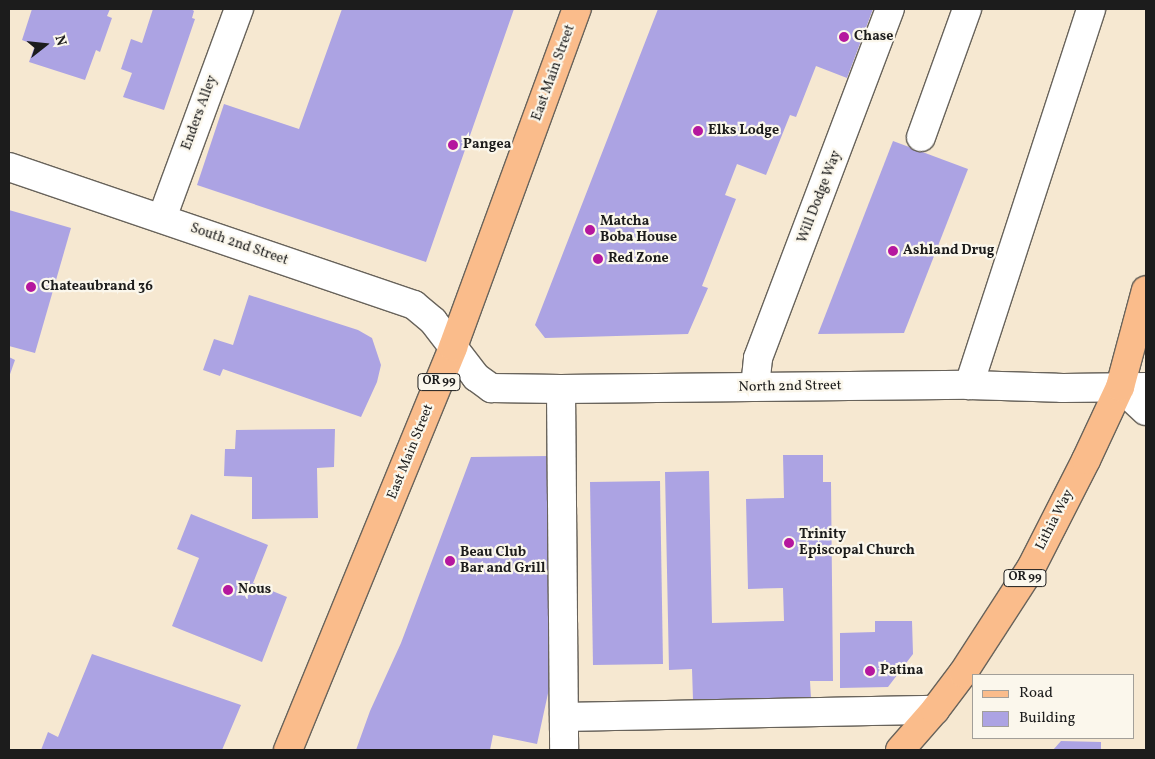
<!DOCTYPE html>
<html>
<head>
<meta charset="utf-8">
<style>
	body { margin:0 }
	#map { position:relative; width:1155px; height:759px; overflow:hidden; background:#f6e8d1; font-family:Vollkorn,serif }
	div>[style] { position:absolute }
	.building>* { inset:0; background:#aca3e3 }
	.roads { filter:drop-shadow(1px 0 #68635b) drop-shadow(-1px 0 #68635b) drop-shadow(0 1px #68635b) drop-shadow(0 -1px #68635b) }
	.minor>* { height:28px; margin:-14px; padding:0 14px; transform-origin:14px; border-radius:14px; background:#fff }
	.major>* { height:28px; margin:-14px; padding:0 14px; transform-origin:14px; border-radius:14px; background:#fabc8b }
	.dots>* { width:14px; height:14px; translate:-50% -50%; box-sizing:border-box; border:2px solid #fbf7ec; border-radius:50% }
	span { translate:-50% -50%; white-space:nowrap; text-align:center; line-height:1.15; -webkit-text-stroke:4.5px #fbf7ec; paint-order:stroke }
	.shield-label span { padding:1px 4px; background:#fbf7ec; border:1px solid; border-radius:4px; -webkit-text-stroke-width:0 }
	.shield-label { font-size:12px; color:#1c1c1c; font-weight:700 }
	.poi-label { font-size:14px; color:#1c1c1c; font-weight:700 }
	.left { translate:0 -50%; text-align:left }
	.street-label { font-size:14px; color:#1c1c1c }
	.frame { position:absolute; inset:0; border:10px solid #1c1c1c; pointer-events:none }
	.legend { position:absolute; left:972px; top:674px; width:162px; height:65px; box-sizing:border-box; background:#fbf7ec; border:1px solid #a29f99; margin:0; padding:6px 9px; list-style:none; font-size:15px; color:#1c1c1c }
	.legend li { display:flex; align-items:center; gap:10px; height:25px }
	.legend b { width:25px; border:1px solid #a29f99 }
	.north { position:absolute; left:20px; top:20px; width:50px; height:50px; -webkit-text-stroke:4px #fbf7ec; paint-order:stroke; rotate:74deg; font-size:14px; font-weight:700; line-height:20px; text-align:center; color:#1c1c1c }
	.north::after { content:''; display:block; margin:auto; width:18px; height:22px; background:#1c1c1c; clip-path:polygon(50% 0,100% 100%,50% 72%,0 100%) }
</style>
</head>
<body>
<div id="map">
	<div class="building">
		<i style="clip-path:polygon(32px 9px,110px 9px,107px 16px,112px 18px,100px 52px,96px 50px,85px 80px,29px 62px,35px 45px,22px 40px)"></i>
		<i style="clip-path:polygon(153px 9px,191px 9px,194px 11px,192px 18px,195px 19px,164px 110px,123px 97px,132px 73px,121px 69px,131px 39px,142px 43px)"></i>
		<i style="clip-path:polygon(342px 9px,514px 9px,426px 262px,197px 185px,224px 104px,299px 129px)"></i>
		<i style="clip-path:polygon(658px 9px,873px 9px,847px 78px,816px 66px,796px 117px,790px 115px,766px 175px,737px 164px,725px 195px,736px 199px,702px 286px,708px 288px,688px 334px,545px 338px,535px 325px)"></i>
		<i style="clip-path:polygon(893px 141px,968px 169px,904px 333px,818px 334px)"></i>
		<i style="clip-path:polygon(9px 210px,71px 228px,35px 353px,9px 346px)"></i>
		<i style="clip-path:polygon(249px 295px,358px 330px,372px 338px,381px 365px,377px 382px,361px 417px,223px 369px,220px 376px,203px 370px,214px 339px,233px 345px)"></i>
		<i style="clip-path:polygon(9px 357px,15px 360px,9px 377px)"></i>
		<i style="clip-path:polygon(335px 429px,334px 467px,317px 468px,318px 518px,252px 519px,252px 477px,224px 476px,225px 449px,235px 449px,236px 430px)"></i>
		<i style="clip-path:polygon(783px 455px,823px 455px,823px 482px,831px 482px,833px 681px,810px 681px,811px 698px,693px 700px,692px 669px,669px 670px,665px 472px,709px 471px,712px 623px,784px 621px,783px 588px,748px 589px,746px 499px,784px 498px)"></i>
		<i style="clip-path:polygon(549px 456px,552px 675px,537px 744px,493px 735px,490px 750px,356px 750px,370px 711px,401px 643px,471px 457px)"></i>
		<i style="clip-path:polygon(660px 481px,663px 664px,593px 665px,590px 482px)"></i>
		<i style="clip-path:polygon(191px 514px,268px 545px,253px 583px,287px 597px,262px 662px,172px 626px,199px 558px,177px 549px)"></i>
		<i style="clip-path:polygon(875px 621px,912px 621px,913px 654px,888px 687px,840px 688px,840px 633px,875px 632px)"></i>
		<i style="clip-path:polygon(92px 654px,241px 705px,222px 750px,41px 750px,48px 732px,58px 737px)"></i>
		<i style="clip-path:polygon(1061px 741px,1101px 742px,1101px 750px,1053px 750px)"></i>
	</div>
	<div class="roads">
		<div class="minor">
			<i style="left:921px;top:137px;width:136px;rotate:-70.2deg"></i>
			<i style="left:9px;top:167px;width:428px;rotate:18.8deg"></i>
			<i style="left:414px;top:305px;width:25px;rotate:40deg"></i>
			<i style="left:433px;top:321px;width:71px;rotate:52.5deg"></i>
			<i style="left:476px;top:377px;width:19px;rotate:36deg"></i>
			<i style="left:491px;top:388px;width:70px;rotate:0.8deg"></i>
			<i style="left:561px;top:389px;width:408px;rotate:-0.6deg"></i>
			<i style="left:969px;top:385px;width:94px;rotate:1.8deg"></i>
			<i style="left:1063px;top:388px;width:83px;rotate:-0.7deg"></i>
			<i style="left:162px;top:218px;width:223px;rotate:-69.8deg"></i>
			<i style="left:969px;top:385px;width:395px;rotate:-72deg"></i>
			<i style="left:755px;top:387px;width:29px;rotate:-84deg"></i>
			<i style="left:758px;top:358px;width:373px;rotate:-69.3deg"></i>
			<i style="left:1120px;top:387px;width:35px;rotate:43deg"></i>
			<i style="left:561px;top:389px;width:361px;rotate:89.5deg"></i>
			<i style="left:564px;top:717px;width:371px;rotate:-1.1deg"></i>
		</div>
		<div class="major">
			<i style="left:288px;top:750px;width:435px;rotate:-67.7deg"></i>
			<i style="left:453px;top:347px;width:360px;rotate:-69.9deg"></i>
			<i style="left:900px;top:750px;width:53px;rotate:-48.8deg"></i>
			<i style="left:935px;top:710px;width:46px;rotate:-52.9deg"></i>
			<i style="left:963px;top:673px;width:125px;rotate:-57.1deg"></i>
			<i style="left:1031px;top:568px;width:121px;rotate:-63deg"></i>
			<i style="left:1086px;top:460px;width:81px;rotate:-65deg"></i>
			<i style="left:1120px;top:387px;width:100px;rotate:-75deg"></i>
		</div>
	</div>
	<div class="dots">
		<i style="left:844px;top:37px;background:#b5179e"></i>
		<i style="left:698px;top:131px;background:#b5179e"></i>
		<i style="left:453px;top:145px;background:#b5179e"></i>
		<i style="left:590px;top:230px;background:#b5179e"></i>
		<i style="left:893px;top:251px;background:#b5179e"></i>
		<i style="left:598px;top:259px;background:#b5179e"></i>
		<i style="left:31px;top:287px;background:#b5179e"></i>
		<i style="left:789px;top:543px;background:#b5179e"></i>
		<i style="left:450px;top:561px;background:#b5179e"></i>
		<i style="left:228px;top:590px;background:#b5179e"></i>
		<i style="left:870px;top:671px;background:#b5179e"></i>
	</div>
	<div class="shield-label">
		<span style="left:439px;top:382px">OR 99</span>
		<span style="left:1025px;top:578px">OR 99</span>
	</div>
	<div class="poi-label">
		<span class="left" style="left:854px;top:37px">Chase</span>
		<span class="left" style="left:708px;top:131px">Elks Lodge</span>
		<span class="left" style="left:463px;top:145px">Pangea</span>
		<span class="left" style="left:600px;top:230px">Matcha<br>Boba House</span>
		<span class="left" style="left:903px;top:251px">Ashland Drug</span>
		<span class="left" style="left:608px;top:259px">Red Zone</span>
		<span class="left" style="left:41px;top:287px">Chateaubrand 36</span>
		<span class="left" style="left:799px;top:543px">Trinity<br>Episcopal Church</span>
		<span class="left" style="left:460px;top:561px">Beau Club<br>Bar and Grill</span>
		<span class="left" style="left:238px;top:590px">Nous</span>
		<span class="left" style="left:880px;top:671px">Patina</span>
	</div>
	<div class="street-label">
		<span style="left:554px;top:73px;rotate:-70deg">East Main Street</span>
		<span style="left:200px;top:113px;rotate:-70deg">Enders Alley</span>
		<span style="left:820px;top:197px;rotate:-69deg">Will Dodge Way</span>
		<span style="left:239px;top:245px;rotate:19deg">South 2nd Street</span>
		<span style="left:790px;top:387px;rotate:-1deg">North 2nd Street</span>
		<span style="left:411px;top:452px;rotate:-68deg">East Main Street</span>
		<span style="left:1055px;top:520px;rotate:-63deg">Lithia Way</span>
	</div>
	<div class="frame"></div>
	<ul class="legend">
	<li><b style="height:6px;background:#fabc8b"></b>Road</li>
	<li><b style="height:14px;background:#aca3e3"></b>Building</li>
	</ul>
	<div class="north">N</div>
</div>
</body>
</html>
